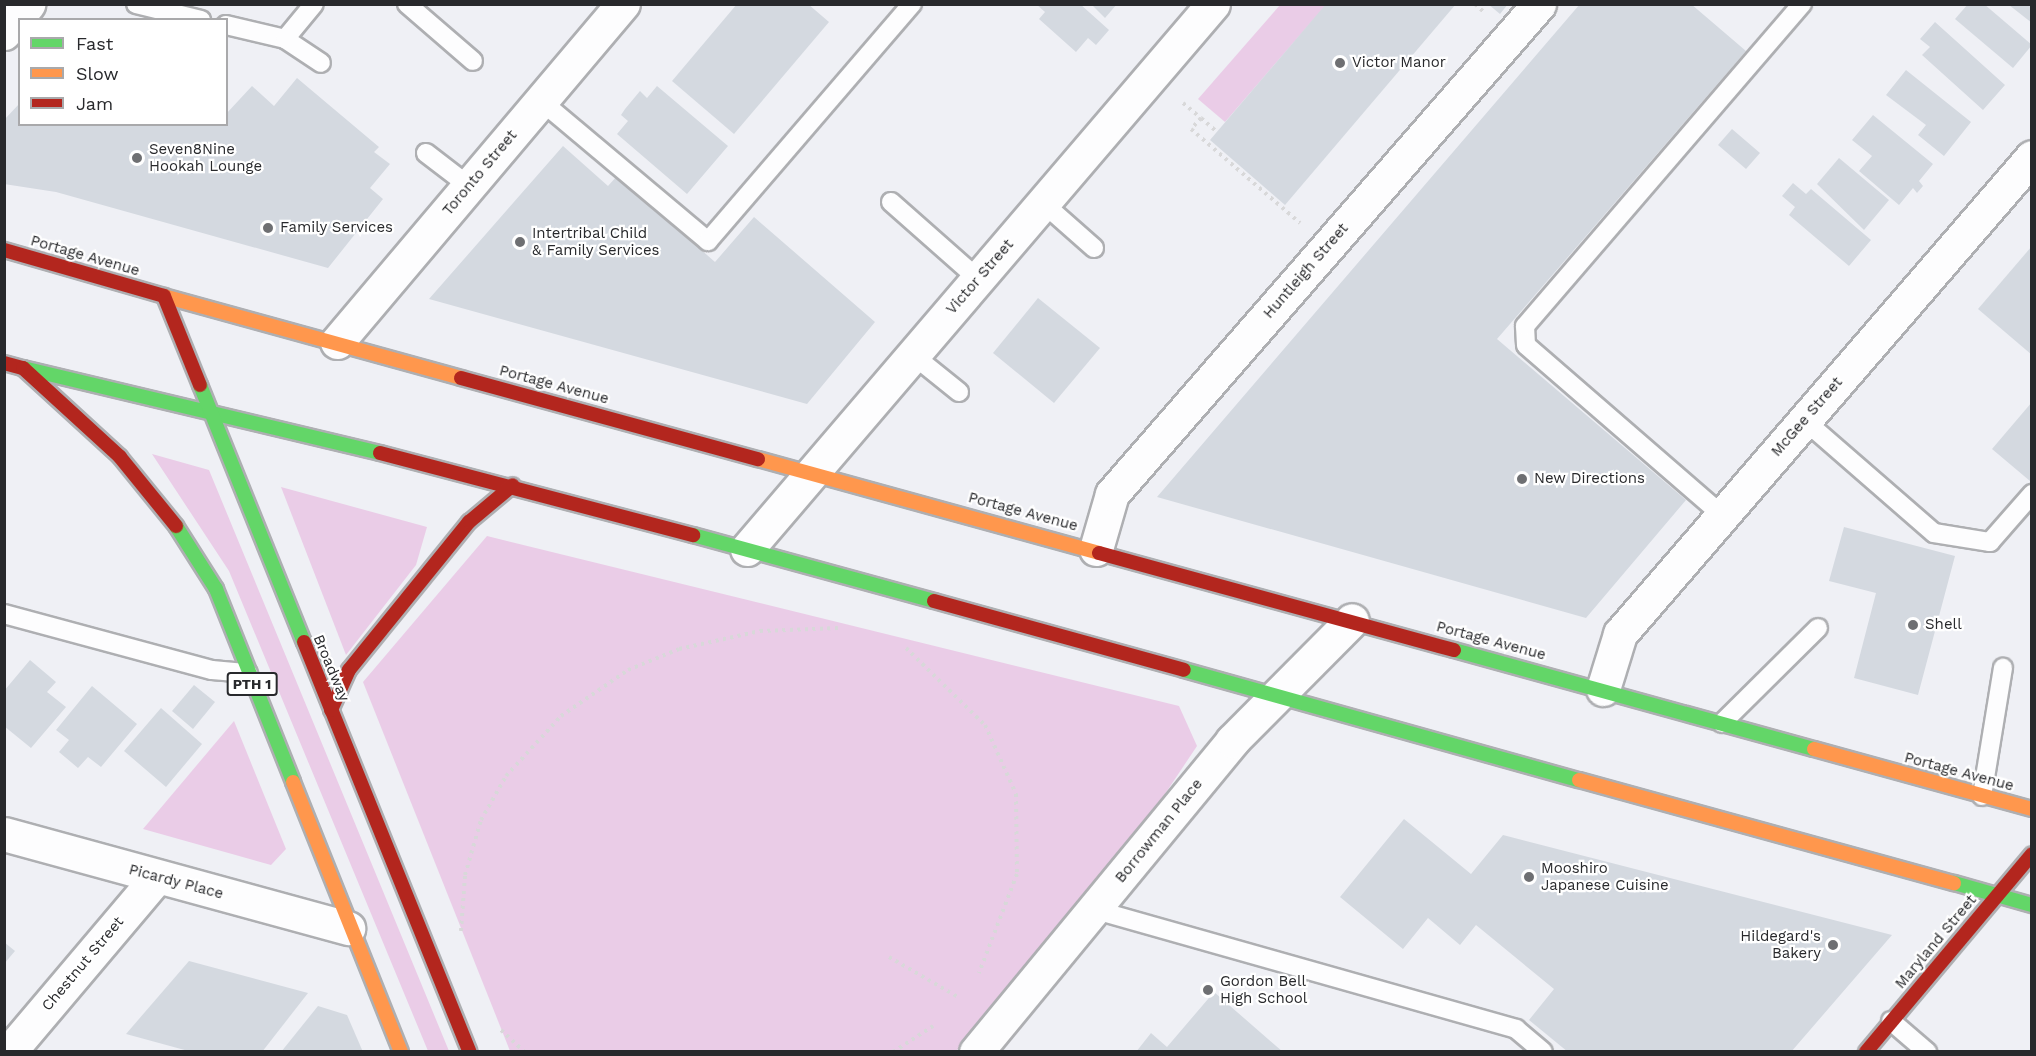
<!DOCTYPE html>
<html>
<head>
<meta charset="utf-8">
<style>
	body { margin:0 }
	#map { position:relative; width:2036px; height:1056px; overflow:hidden; background:#eff0f5; font-family:"Work Sans",sans-serif }
	div>[style] { position:absolute }
	.green>* { inset:0; background:#eacce7 }
	.building>* { inset:0; background:#d4d9e0 }
	.path>* { height:4px; margin-top:-2px; transform-origin:0; background:repeating-linear-gradient(90deg,#d8d8d9 0 3px,transparent 0 7.5px) }
	.roads { filter:drop-shadow(2px 0 #aeafb2) drop-shadow(-2px 0 #aeafb2) drop-shadow(0 2px #aeafb2) drop-shadow(0 -2px #aeafb2) }
	.lane>* { height:18px; margin:-9px; padding:0 9px; transform-origin:9px; border-radius:9px; background:#fdfdfe }
	.street>* { height:33px; margin:-16.5px; padding:0 16.5px; transform-origin:16.5px; border-radius:16.5px; background:#fdfdfe }
	.fast>* { height:14px; margin:-7px; padding:0 7px; transform-origin:7px; border-radius:7px; background:#63d668 }
	.slow>* { height:14px; margin:-7px; padding:0 7px; transform-origin:7px; border-radius:7px; background:#ff974d }
	.jam>* { height:14px; margin:-7px; padding:0 7px; transform-origin:7px; border-radius:7px; background:#b3261e }
	.dots>* { width:16px; height:16px; translate:-50% -50%; box-sizing:border-box; border:3px solid #fff; border-radius:50% }
	span { translate:-50% -50%; white-space:nowrap; text-align:center; line-height:1.15; -webkit-text-stroke:4.5px #fff; paint-order:stroke }
	.shield-label span { padding:2px 4px; background:#fff; border:2px solid; border-radius:4px; -webkit-text-stroke-width:0 }
	.shield-label { font-size:14px; color:#28292c; font-weight:700 }
	.poi-label { font-size:15px; color:#28292c }
	.left { translate:0 -50%; text-align:left }
	.right { translate:-100% -50%; text-align:right }
	.street-label { font-size:15px; color:#28292c }
	.frame { position:absolute; inset:0; border:6px solid #28292c; pointer-events:none }
	.legend { position:absolute; left:18px; top:18px; width:210px; height:108px; box-sizing:border-box; background:#fff; border:2px solid #a9a9ab; margin:0; padding:8px 10px; list-style:none; font-size:18px; color:#28292c }
	.legend li { display:flex; align-items:center; gap:12px; height:30px }
	.legend b { width:30px; border:2px solid #a9a9ab }
</style>
</head>
<body>
<div id="map">
	<div class="green">
		<i style="clip-path:polygon(1280px 5px,1326px 5px,1225px 122px,1198px 99px)"></i>
		<i style="clip-path:polygon(152px 454px,209px 470px,449px 1051px,428px 1051px,229px 571px)"></i>
		<i style="clip-path:polygon(281px 487px,427px 527px,416px 565px,346px 655px)"></i>
		<i style="clip-path:polygon(487px 536px,1179px 706px,1197px 746px,1072px 933px,956px 1051px,510px 1051px,363px 682px)"></i>
		<i style="clip-path:polygon(234px 721px,286px 849px,271px 865px,143px 829px)"></i>
	</div>
	<div class="building">
		<i style="clip-path:polygon(737px 4px,808px 4px,829px 22px,734px 134px,672px 81px)"></i>
		<i style="clip-path:polygon(1036px 4px,1080px 4px,1109px 30px,1096px 45px,1088px 38px,1076px 52px,1039px 19px,1045px 12px)"></i>
		<i style="clip-path:polygon(1091px 4px,1117px 4px,1105px 18px)"></i>
		<i style="clip-path:polygon(1326px 4px,1456px 4px,1285px 205px,1210px 140px)"></i>
		<i style="clip-path:polygon(1488px 4px,1508px 4px,1500px 14px)"></i>
		<i style="clip-path:polygon(1580px 4px,1691px 4px,1746px 51px,1497px 339px,1686px 500px,1586px 618px,1157px 497px)"></i>
		<i style="clip-path:polygon(1968px 4px,1984px 4px,2032px 45px,2013px 68px,1955px 19px)"></i>
		<i style="clip-path:polygon(2009px 5px,2032px 5px,2032px 23px)"></i>
		<i style="clip-path:polygon(1935px 22px,2005px 85px,1983px 110px,1922px 55px,1930px 47px,1920px 39px)"></i>
		<i style="clip-path:polygon(1906px 70px,1971px 122px,1944px 156px,1918px 135px,1926px 125px,1886px 95px)"></i>
		<i style="clip-path:polygon(297px 78px,379px 147px,374px 152px,390px 164px,370px 188px,383px 199px,328px 268px,56px 192px,4px 184px,4px 120px,20px 103px,20px 124px,226px 124px,226px 114px,252px 86px,274px 106px)"></i>
		<i style="clip-path:polygon(657px 86px,728px 146px,687px 194px,617px 134px,628px 121px,621px 115px,625px 109px,640px 91px,647px 98px)"></i>
		<i style="clip-path:polygon(1873px 115px,1933px 164px,1919px 181px,1923px 186px,1917px 193px,1913px 188px,1899px 205px,1859px 171px,1872px 156px,1852px 140px)"></i>
		<i style="clip-path:polygon(1732px 129px,1760px 153px,1746px 169px,1718px 145px)"></i>
		<i style="clip-path:polygon(563px 146px,608px 186px,617px 176px,715px 262px,754px 217px,875px 322px,807px 404px,429px 299px)"></i>
		<i style="clip-path:polygon(1839px 158px,1889px 200px,1864px 230px,1817px 184px)"></i>
		<i style="clip-path:polygon(1793px 183px,1806px 194px,1811px 189px,1871px 240px,1849px 266px,1789px 215px,1795px 207px,1782px 196px)"></i>
		<i style="clip-path:polygon(2032px 246px,2032px 355px,1978px 309px)"></i>
		<i style="clip-path:polygon(1038px 298px,1100px 348px,1054px 403px,993px 353px)"></i>
		<i style="clip-path:polygon(2032px 402px,2032px 479px,2030px 481px,1992px 449px)"></i>
		<i style="clip-path:polygon(1844px 527px,1955px 556px,1918px 695px,1854px 678px,1876px 593px,1829px 581px)"></i>
		<i style="clip-path:polygon(30px 660px,56px 682px,47px 692px,66px 707px,31px 748px,4px 726px,4px 691px)"></i>
		<i style="clip-path:polygon(194px 685px,215px 702px,193px 729px,172px 711px)"></i>
		<i style="clip-path:polygon(92px 686px,137px 724px,101px 767px,88px 757px,78px 768px,59px 752px,69px 740px,56px 730px)"></i>
		<i style="clip-path:polygon(161px 708px,202px 744px,166px 787px,124px 751px)"></i>
		<i style="clip-path:polygon(1404px 819px,1471px 874px,1503px 835px,1892px 935px,1791px 1052px,1568px 1052px,1529px 1020px,1554px 989px,1476px 925px,1460px 945px,1428px 918px,1403px 949px,1340px 897px)"></i>
		<i style="clip-path:polygon(4px 942px,15px 951px,4px 964px)"></i>
		<i style="clip-path:polygon(189px 961px,308px 993px,262px 1052px,192px 1052px,126px 1034px)"></i>
		<i style="clip-path:polygon(1214px 992px,1283px 1052px,1136px 1052px,1151px 1033px,1167px 1047px)"></i>
		<i style="clip-path:polygon(318px 1006px,347px 1015px,363px 1052px,281px 1052px)"></i>
	</div>
	<div class="path">
		<i style="left:1475px;top:4px;width:12px;rotate:42deg"></i>
		<i style="left:1183px;top:103px;width:23px;rotate:40deg"></i>
		<i style="left:1201px;top:118px;width:15px;rotate:132deg"></i>
		<i style="left:1191px;top:129px;width:144px;rotate:40.8deg"></i>
		<i style="left:1201px;top:118px;width:21px;rotate:41deg"></i>
		<i style="left:906px;top:648px;width:110px;rotate:44.3deg"></i>
		<i style="left:985px;top:725px;width:76px;rotate:65.8deg"></i>
		<i style="left:1016px;top:794px;width:80px;rotate:89.3deg"></i>
		<i style="left:1017px;top:874px;width:106px;rotate:111deg"></i>
		<i style="left:461px;top:931px;width:56px;rotate:-85.9deg"></i>
		<i style="left:465px;top:875px;width:57px;rotate:-73.8deg"></i>
		<i style="left:481px;top:820px;width:51px;rotate:-60.4deg"></i>
		<i style="left:506px;top:776px;width:81px;rotate:-47.5deg"></i>
		<i style="left:561px;top:716px;width:81px;rotate:-34.5deg"></i>
		<i style="left:628px;top:670px;width:55px;rotate:-22.4deg"></i>
		<i style="left:679px;top:649px;width:83px;rotate:-12.5deg"></i>
		<i style="left:760px;top:631px;width:78px;rotate:-2.2deg"></i>
		<i style="left:889px;top:957px;width:80px;rotate:30.1deg"></i>
		<i style="left:501px;top:1030px;width:33px;rotate:43deg"></i>
		<i style="left:893px;top:1052px;width:48px;rotate:-33deg"></i>
	</div>
	<div class="roads">
		<div class="lane">
			<i style="left:136px;top:4px;width:67px;rotate:13.8deg"></i>
			<i style="left:407px;top:4px;width:87px;rotate:40.8deg"></i>
			<i style="left:226px;top:25px;width:61px;rotate:13.3deg"></i>
			<i style="left:285px;top:39px;width:43px;rotate:33.7deg"></i>
			<i style="left:285px;top:39px;width:45px;rotate:-50.4deg"></i>
			<i style="left:541px;top:101px;width:218px;rotate:40deg"></i>
			<i style="left:708px;top:241px;width:313px;rotate:-49.3deg"></i>
			<i style="left:426px;top:153px;width:54px;rotate:37.5deg"></i>
			<i style="left:891px;top:202px;width:116px;rotate:41.5deg"></i>
			<i style="left:1043px;top:203px;width:68px;rotate:41.4deg"></i>
			<i style="left:913px;top:355px;width:59px;rotate:38.8deg"></i>
			<i style="left:1804px;top:420px;width:172px;rotate:41deg"></i>
			<i style="left:1934px;top:533px;width:57px;rotate:9.1deg"></i>
			<i style="left:1990px;top:542px;width:64px;rotate:-48.8deg"></i>
			<i style="left:1722px;top:515px;width:259px;rotate:-139.1deg"></i>
			<i style="left:1526px;top:345px;width:19px;rotate:-93deg"></i>
			<i style="left:1525px;top:326px;width:425px;rotate:-49.3deg"></i>
			<i style="left:4px;top:614px;width:215px;rotate:15.1deg"></i>
			<i style="left:212px;top:670px;width:36px;rotate:5deg"></i>
			<i style="left:1722px;top:723px;width:135px;rotate:-44.7deg"></i>
			<i style="left:1982px;top:796px;width:130px;rotate:-80.7deg"></i>
			<i style="left:1096px;top:910px;width:437px;rotate:15.8deg"></i>
			<i style="left:1516px;top:1029px;width:35px;rotate:40deg"></i>
			<i style="left:1891px;top:1021px;width:48px;rotate:40.7deg"></i>
		</div>
		<div class="street">
			<i style="left:4px;top:33px;width:38px;rotate:-50deg"></i>
			<i style="left:337px;top:342px;width:443px;rotate:-49.8deg"></i>
			<i style="left:747px;top:549px;width:717px;rotate:-49.47deg"></i>
			<i style="left:1096px;top:549px;width:57px;rotate:-73.8deg"></i>
			<i style="left:1112px;top:494px;width:650px;rotate:-48.93deg"></i>
			<i style="left:1603px;top:689px;width:58px;rotate:-72.8deg"></i>
			<i style="left:1620px;top:634px;width:630px;rotate:-49.18deg"></i>
			<i style="left:4px;top:834px;width:357px;rotate:15.3deg"></i>
			<i style="left:9px;top:1052px;width:229px;rotate:-49.8deg"></i>
			<i style="left:976px;top:1052px;width:403px;rotate:-50.5deg"></i>
			<i style="left:1232px;top:741px;width:170px;rotate:-45.2deg"></i>
		</div>
		<div class="fast">
			<i style="left:23px;top:368px;width:367px;rotate:13.4deg"></i>
			<i style="left:200px;top:385px;width:277px;rotate:68deg"></i>
			<i style="left:176px;top:526px;width:75px;rotate:57.6deg"></i>
			<i style="left:216px;top:589px;width:208px;rotate:68.2deg"></i>
			<i style="left:693px;top:535px;width:250px;rotate:15.3deg"></i>
			<i style="left:1454px;top:650px;width:373px;rotate:15.4deg"></i>
			<i style="left:1184px;top:670px;width:410px;rotate:15.6deg"></i>
			<i style="left:1954px;top:883px;width:81px;rotate:15.8deg"></i>
		</div>
		<div class="slow">
			<i style="left:164px;top:296px;width:308px;rotate:15.4deg"></i>
			<i style="left:758px;top:459px;width:354px;rotate:15.4deg"></i>
			<i style="left:1814px;top:749px;width:226px;rotate:15.4deg"></i>
			<i style="left:1579px;top:780px;width:389px;rotate:15.4deg"></i>
			<i style="left:293px;top:782px;width:291px;rotate:68.2deg"></i>
		</div>
		<div class="jam">
			<i style="left:4px;top:250px;width:166px;rotate:16deg"></i>
			<i style="left:164px;top:296px;width:96px;rotate:68deg"></i>
			<i style="left:4px;top:363px;width:20px;rotate:15deg"></i>
			<i style="left:23px;top:368px;width:132px;rotate:42.5deg"></i>
			<i style="left:120px;top:457px;width:89px;rotate:50.9deg"></i>
			<i style="left:461px;top:378px;width:308px;rotate:15.3deg"></i>
			<i style="left:380px;top:453px;width:324px;rotate:14.7deg"></i>
			<i style="left:1099px;top:553px;width:368px;rotate:15.3deg"></i>
			<i style="left:934px;top:601px;width:259px;rotate:15.4deg"></i>
			<i style="left:304px;top:642px;width:442px;rotate:68deg"></i>
			<i style="left:331px;top:710px;width:44px;rotate:-65.8deg"></i>
			<i style="left:349px;top:670px;width:191px;rotate:-51deg"></i>
			<i style="left:469px;top:522px;width:57px;rotate:-40.1deg"></i>
			<i style="left:1866px;top:1052px;width:258px;rotate:-50deg"></i>
		</div>
	</div>
	<div class="dots">
		<i style="left:1340px;top:63px;background:#6e6f72"></i>
		<i style="left:137px;top:158px;background:#6e6f72"></i>
		<i style="left:268px;top:228px;background:#6e6f72"></i>
		<i style="left:520px;top:242px;background:#6e6f72"></i>
		<i style="left:1522px;top:479px;background:#6e6f72"></i>
		<i style="left:1913px;top:625px;background:#6e6f72"></i>
		<i style="left:1529px;top:877px;background:#6e6f72"></i>
		<i style="left:1833px;top:945px;background:#6e6f72"></i>
		<i style="left:1208px;top:990px;background:#6e6f72"></i>
	</div>
	<div class="shield-label">
		<span style="left:252px;top:684px">PTH 1</span>
	</div>
	<div class="poi-label">
		<span class="left" style="left:1352px;top:63px">Victor Manor</span>
		<span class="left" style="left:149px;top:158px">Seven8Nine<br>Hookah Lounge</span>
		<span class="left" style="left:280px;top:228px">Family Services</span>
		<span class="left" style="left:532px;top:242px">Intertribal Child<br>&amp; Family Services</span>
		<span class="left" style="left:1534px;top:479px">New Directions</span>
		<span class="left" style="left:1925px;top:625px">Shell</span>
		<span class="left" style="left:1541px;top:877px">Mooshiro<br>Japanese Cuisine</span>
		<span class="right" style="left:1821px;top:945px">Hildegard's<br>Bakery</span>
		<span class="left" style="left:1220px;top:990px">Gordon Bell<br>High School</span>
	</div>
	<div class="street-label">
		<span style="left:480px;top:173px;rotate:-50deg">Toronto Street</span>
		<span style="left:85px;top:256px;rotate:16deg">Portage Avenue</span>
		<span style="left:1306px;top:271px;rotate:-49deg">Huntleigh Street</span>
		<span style="left:980px;top:277px;rotate:-49deg">Victor Street</span>
		<span style="left:554px;top:385px;rotate:15deg">Portage Avenue</span>
		<span style="left:1807px;top:417px;rotate:-49deg">McGee Street</span>
		<span style="left:1023px;top:512px;rotate:15deg">Portage Avenue</span>
		<span style="left:1491px;top:641px;rotate:15deg">Portage Avenue</span>
		<span style="left:331px;top:668px;rotate:67deg">Broadway</span>
		<span style="left:1959px;top:772px;rotate:15deg">Portage Avenue</span>
		<span style="left:1159px;top:831px;rotate:-51deg">Borrowman Place</span>
		<span style="left:176px;top:882px;rotate:15deg">Picardy Place</span>
		<span style="left:1936px;top:942px;rotate:-50deg">Maryland Street</span>
		<span style="left:83px;top:964px;rotate:-50deg">Chestnut Street</span>
	</div>
	<div class="frame"></div>
	<ul class="legend">
	<li><b style="height:8px;background:#63d668"></b>Fast</li>
	<li><b style="height:8px;background:#ff974d"></b>Slow</li>
	<li><b style="height:8px;background:#b3261e"></b>Jam</li>
	</ul>
</div>
</body>
</html>
